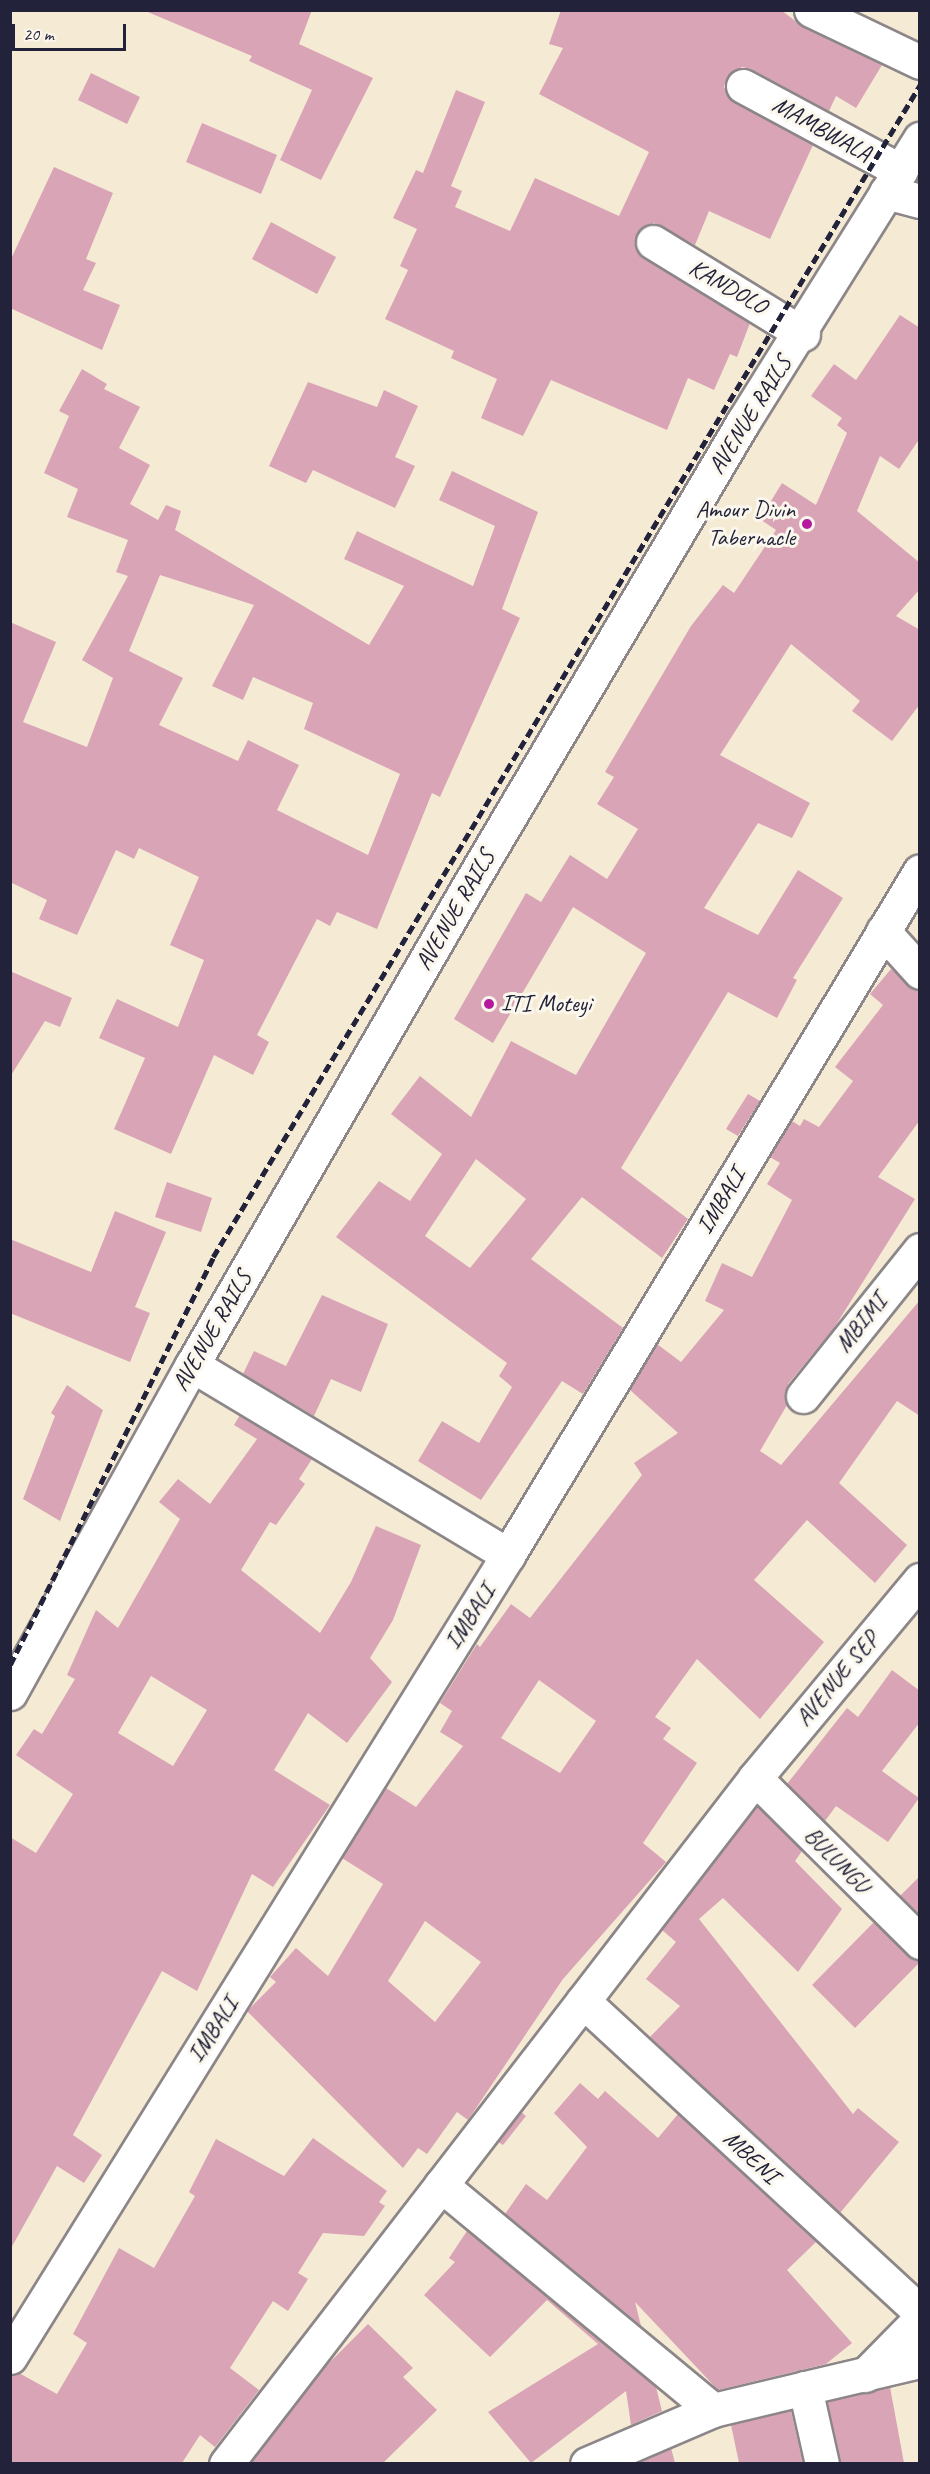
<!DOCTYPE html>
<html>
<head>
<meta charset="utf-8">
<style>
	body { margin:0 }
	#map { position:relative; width:930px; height:2474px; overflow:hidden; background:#f5ead4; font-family:Caveat,sans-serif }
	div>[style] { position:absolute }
	.building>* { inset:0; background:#d9a5b6 }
	.roads { filter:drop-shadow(2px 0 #8c8688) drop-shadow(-2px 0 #8c8688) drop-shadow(0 2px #8c8688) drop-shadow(0 -2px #8c8688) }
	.minor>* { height:33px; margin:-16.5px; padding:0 16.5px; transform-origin:16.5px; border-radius:16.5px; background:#fff }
	.rail>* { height:4.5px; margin-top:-2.25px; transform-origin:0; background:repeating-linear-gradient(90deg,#22223b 0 9px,transparent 0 13.5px) }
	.dots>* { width:16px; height:16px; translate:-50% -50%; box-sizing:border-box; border:3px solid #fbf7ec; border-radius:50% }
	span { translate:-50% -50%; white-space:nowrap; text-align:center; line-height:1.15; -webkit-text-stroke:6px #fbf7ec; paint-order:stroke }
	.street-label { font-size:24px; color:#22223b }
	.poi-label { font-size:24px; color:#22223b }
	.right { translate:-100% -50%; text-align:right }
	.left { translate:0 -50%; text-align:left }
	.frame { position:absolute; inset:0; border:12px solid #22223b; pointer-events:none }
	.scale { position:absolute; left:12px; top:24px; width:114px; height:27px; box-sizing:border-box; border:3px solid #22223b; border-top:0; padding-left:8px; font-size:18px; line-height:21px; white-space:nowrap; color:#22223b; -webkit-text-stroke:4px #fbf7ec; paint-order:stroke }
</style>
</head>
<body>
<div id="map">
	<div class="building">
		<i style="clip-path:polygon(143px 10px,312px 10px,299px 44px,373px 78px,321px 180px,280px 160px,312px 90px,249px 61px,252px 56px)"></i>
		<i style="clip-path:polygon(561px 10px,781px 10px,803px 27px,882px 65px,856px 108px,836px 96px,829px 111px,751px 69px,742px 67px,727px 77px,724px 87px,734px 102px,813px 145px,770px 239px,709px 211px,695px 245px,654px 223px,637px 233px,636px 250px,643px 258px,750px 323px,737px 357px,730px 354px,714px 390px,688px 378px,667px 430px,551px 380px,523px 436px,481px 418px,497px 379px,451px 358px,454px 351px,385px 319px,408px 270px,400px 266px,417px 229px,393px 218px,416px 170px,423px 173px,456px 90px,485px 102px,451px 186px,462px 191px,455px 207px,510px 231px,535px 178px,619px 216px,649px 152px,539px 94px,563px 48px,549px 44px)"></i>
		<i style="clip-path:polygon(91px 73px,140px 97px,127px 124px,78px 100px)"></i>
		<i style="clip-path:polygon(202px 123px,277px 155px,261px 194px,186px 162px)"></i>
		<i style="clip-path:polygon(54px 167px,113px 193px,86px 259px,96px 263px,83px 290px,120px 305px,102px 350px,10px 308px,10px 261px)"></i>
		<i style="clip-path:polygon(271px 222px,336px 257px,317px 294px,252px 259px)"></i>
		<i style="clip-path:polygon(evenodd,900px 315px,920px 328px,920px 438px,899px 469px,880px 456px,857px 511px,920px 563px,920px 589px,896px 616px,920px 630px,920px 704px,892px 741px,852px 711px,860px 701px,791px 644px,720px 755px,810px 803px,792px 838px,758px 823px,704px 908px,758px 935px,798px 870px,843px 898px,793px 978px,797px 980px,777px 1018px,728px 992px,621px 1168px,688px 1219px,662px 1258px,582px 1197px,531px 1259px,623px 1328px,583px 1394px,562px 1381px,481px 1500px,418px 1461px,442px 1421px,479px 1443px,512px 1387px,499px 1376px,507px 1363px,336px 1237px,379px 1181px,410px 1201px,442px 1154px,391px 1114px,420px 1076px,471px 1117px,511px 1041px,576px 1075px,646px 953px,573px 907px,493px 1043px,454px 1019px,526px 893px,541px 902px,570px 855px,607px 879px,638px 829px,597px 804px,614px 777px,605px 772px,691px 626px,723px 585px,734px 593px,776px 530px,760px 519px,782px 483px,816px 505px,847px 433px,837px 425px,842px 418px,811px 396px,834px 364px,856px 380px,900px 315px,476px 1159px,526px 1199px,470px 1268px,425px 1236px,476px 1159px)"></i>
		<i style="clip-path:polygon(evenodd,82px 369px,107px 384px,104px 389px,140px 407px,119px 448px,150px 465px,130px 504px,158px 520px,166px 505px,181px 511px,175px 530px,369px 645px,404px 586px,344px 559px,357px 531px,473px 586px,495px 526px,439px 500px,452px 471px,538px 512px,502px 609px,520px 618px,440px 797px,432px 793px,377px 929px,337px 912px,330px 926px,317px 919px,257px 1035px,269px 1042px,253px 1075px,214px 1055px,171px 1154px,114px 1129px,145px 1058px,99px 1038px,117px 999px,178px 1027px,204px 960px,170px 945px,199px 877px,139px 848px,134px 859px,116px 850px,77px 935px,39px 919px,47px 900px,10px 882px,10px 622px,56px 642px,23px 722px,87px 747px,113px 678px,82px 660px,128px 576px,116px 572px,128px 540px,67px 517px,78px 489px,44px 473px,69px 416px,59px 411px,82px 369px,160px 575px,254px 605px,212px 686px,243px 700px,253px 677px,313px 703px,304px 729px,400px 774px,368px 855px,277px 810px,299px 765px,248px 740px,238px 761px,159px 725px,183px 678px,129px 651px,160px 575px)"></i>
		<i style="clip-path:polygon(308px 382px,377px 407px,384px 390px,418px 406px,395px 457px,415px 466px,395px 508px,313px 470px,306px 483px,269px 466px)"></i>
		<i style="clip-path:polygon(evenodd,891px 969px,920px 993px,920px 1120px,878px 1177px,915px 1199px,834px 1328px,788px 1384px,787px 1405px,760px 1451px,781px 1465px,920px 1300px,920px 1416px,897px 1401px,839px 1483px,907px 1545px,875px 1583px,807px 1520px,754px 1580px,824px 1642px,760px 1719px,697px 1659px,655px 1717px,671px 1728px,663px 1739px,697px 1763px,643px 1843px,666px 1862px,563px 1979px,468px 2120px,457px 2112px,427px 2154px,418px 2148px,403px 2168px,247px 2011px,276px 1982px,270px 1977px,296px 1948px,328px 1976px,383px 1884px,342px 1858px,386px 1788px,416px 1807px,463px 1746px,440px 1732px,452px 1711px,440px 1703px,477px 1644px,480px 1647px,511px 1604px,530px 1618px,642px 1475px,634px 1463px,678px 1433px,630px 1390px,657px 1344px,681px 1362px,724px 1310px,705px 1301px,722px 1263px,752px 1277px,792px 1200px,767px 1184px,780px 1163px,770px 1157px,792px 1121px,800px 1126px,804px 1119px,819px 1127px,853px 1081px,835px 1067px,883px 1005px,870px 994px,891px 969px,539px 1680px,596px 1721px,560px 1773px,501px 1738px,539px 1680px,891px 969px,425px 1921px,481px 1962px,435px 2022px,388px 1981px,425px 1921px)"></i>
		<i style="clip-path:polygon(10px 971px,72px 998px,60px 1027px,45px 1021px,10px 1077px)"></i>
		<i style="clip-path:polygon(748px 1094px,760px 1101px,738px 1136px,726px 1129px)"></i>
		<i style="clip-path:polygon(167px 1182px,212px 1198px,201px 1232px,155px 1217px)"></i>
		<i style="clip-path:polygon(115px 1211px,166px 1232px,135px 1307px,150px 1313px,130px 1362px,10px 1313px,10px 1239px,91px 1272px)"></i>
		<i style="clip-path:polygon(322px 1295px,388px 1324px,361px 1392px,331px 1379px,314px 1416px,243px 1374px,254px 1351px,286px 1366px)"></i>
		<i style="clip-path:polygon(67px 1385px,103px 1410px,60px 1521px,23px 1499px,55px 1416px,51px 1413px)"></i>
		<i style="clip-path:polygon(evenodd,240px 1415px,312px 1459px,299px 1479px,305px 1484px,276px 1525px,270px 1522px,241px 1570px,320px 1633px,351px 1582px,376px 1526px,421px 1545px,393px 1620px,370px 1658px,392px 1682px,347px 1743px,308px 1713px,274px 1770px,330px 1805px,273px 1887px,252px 1874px,197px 1991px,162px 1971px,73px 2135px,102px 2155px,84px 2183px,57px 2166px,10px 2250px,10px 1837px,36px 1853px,73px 1794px,16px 1755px,34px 1729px,42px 1734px,75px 1679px,67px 1675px,96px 1610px,118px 1628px,180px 1519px,159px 1502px,178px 1479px,210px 1504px,257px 1439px,234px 1425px,240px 1415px,151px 1676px,207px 1710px,173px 1766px,118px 1733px,151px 1676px)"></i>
		<i style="clip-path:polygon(892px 1670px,920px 1691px,920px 1722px,882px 1771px,919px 1798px,888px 1842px,836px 1806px,825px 1821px,787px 1784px,847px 1708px,858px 1717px)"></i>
		<i style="clip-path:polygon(757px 1806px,802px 1851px,795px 1861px,842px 1909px,798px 1972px,723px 1898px,699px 1919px,853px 2114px,858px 2108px,899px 2142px,840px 2213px,650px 2037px,680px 2006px,646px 1979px,676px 1942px,662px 1930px)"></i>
		<i style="clip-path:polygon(920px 1876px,920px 1915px,900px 1896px)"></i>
		<i style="clip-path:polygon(874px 1922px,920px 1962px,855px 2028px,812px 1985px)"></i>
		<i style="clip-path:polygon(580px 2083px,598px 2099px,605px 2091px,658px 2138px,678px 2114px,816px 2242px,787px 2270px,852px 2343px,826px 2364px,718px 2390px,635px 2302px,641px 2326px,505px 2214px,526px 2184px,547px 2200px,587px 2147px,554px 2113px)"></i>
		<i style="clip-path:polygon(521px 2112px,526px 2116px,503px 2145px,498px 2142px)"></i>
		<i style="clip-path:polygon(313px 2138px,387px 2191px,379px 2202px,385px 2206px,364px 2236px,323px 2233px,298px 2273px,308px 2279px,288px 2311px,273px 2301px,230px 2368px,259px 2390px,215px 2447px,200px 2435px,182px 2463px,10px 2463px,10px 2376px,19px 2373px,57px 2394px,87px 2343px,73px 2334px,119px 2248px,154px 2268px,195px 2196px,189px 2192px,216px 2139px,284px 2176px)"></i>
		<i style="clip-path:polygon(467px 2231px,656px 2387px,662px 2411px,631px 2425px,626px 2391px,531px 2463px,488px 2412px,598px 2344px,547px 2300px,490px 2357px,424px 2295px,455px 2262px,449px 2258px)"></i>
		<i style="clip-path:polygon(368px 2324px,413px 2368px,403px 2377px,437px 2410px,383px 2463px,250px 2463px,324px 2368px)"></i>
		<i style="clip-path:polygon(890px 2387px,904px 2463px,840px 2463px,827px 2402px)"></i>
		<i style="clip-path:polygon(791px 2411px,803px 2463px,739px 2463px,731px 2425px)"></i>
		<i style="clip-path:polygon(671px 2448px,675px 2463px,636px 2463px)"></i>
	</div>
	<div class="roads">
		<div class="minor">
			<i style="left:811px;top:10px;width:121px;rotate:25.5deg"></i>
			<i style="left:743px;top:86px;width:179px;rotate:28.3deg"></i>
			<i style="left:886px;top:192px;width:35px;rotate:15deg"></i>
			<i style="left:653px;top:242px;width:176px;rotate:31.5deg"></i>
			<i style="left:883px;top:931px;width:55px;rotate:47.9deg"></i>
			<i style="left:192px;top:1365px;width:369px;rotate:31deg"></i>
			<i style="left:803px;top:1396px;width:187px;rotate:-51.3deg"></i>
			<i style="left:10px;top:1693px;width:375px;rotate:-61deg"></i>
			<i style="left:192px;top:1365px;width:552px;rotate:-60deg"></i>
			<i style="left:468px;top:887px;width:540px;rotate:-59.4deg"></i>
			<i style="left:743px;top:422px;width:334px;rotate:-58deg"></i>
			<i style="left:755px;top:1778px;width:233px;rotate:44.8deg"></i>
			<i style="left:583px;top:2001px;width:459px;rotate:42.7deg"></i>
			<i style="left:441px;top:2185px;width:353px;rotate:39.6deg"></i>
			<i style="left:10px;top:2357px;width:944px;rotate:-58.16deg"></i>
			<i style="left:508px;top:1555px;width:798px;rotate:-58.94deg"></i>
			<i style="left:865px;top:2375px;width:78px;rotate:-45.5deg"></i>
			<i style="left:226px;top:2464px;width:866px;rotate:-52.36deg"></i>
			<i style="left:755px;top:1778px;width:258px;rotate:-50.2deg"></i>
			<i style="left:587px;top:2464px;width:137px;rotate:-23.2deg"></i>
			<i style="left:713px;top:2410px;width:95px;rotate:-13.4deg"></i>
			<i style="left:822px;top:2464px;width:78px;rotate:-102.6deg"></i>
			<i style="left:805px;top:2388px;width:118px;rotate:-13.2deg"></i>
		</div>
	</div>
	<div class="rail">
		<i style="left:10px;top:1665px;width:456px;rotate:-63.5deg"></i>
		<i style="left:213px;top:1257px;width:1369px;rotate:-58.9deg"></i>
	</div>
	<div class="dots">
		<i style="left:807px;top:524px;background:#b5179e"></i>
		<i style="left:489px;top:1004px;background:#b5179e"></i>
	</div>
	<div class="street-label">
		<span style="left:822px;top:129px;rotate:29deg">MAMBWALA</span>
		<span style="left:728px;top:287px;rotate:30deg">KANDOLO</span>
		<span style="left:750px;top:415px;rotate:-58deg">AVENUE RAILS</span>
		<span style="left:455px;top:910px;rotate:-60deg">AVENUE RAILS</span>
		<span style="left:721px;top:1201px;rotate:-59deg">IMBALI</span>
		<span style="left:861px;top:1323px;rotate:-51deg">MBIMI</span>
		<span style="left:212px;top:1331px;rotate:-60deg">AVENUE RAILS</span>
		<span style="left:470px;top:1617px;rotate:-58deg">IMBALI</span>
		<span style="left:837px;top:1679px;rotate:-50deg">AVENUE SEP</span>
		<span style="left:837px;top:1860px;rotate:45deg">BULUNGU</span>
		<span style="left:213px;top:2030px;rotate:-58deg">IMBALI</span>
		<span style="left:751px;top:2157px;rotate:43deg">MBENI</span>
	</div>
	<div class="poi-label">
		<span class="right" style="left:795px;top:524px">Amour Divin<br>Tabernacle</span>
		<span class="left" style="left:501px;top:1004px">ITI Moteyi</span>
	</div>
	<div class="frame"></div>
	<div class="scale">20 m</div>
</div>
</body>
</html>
